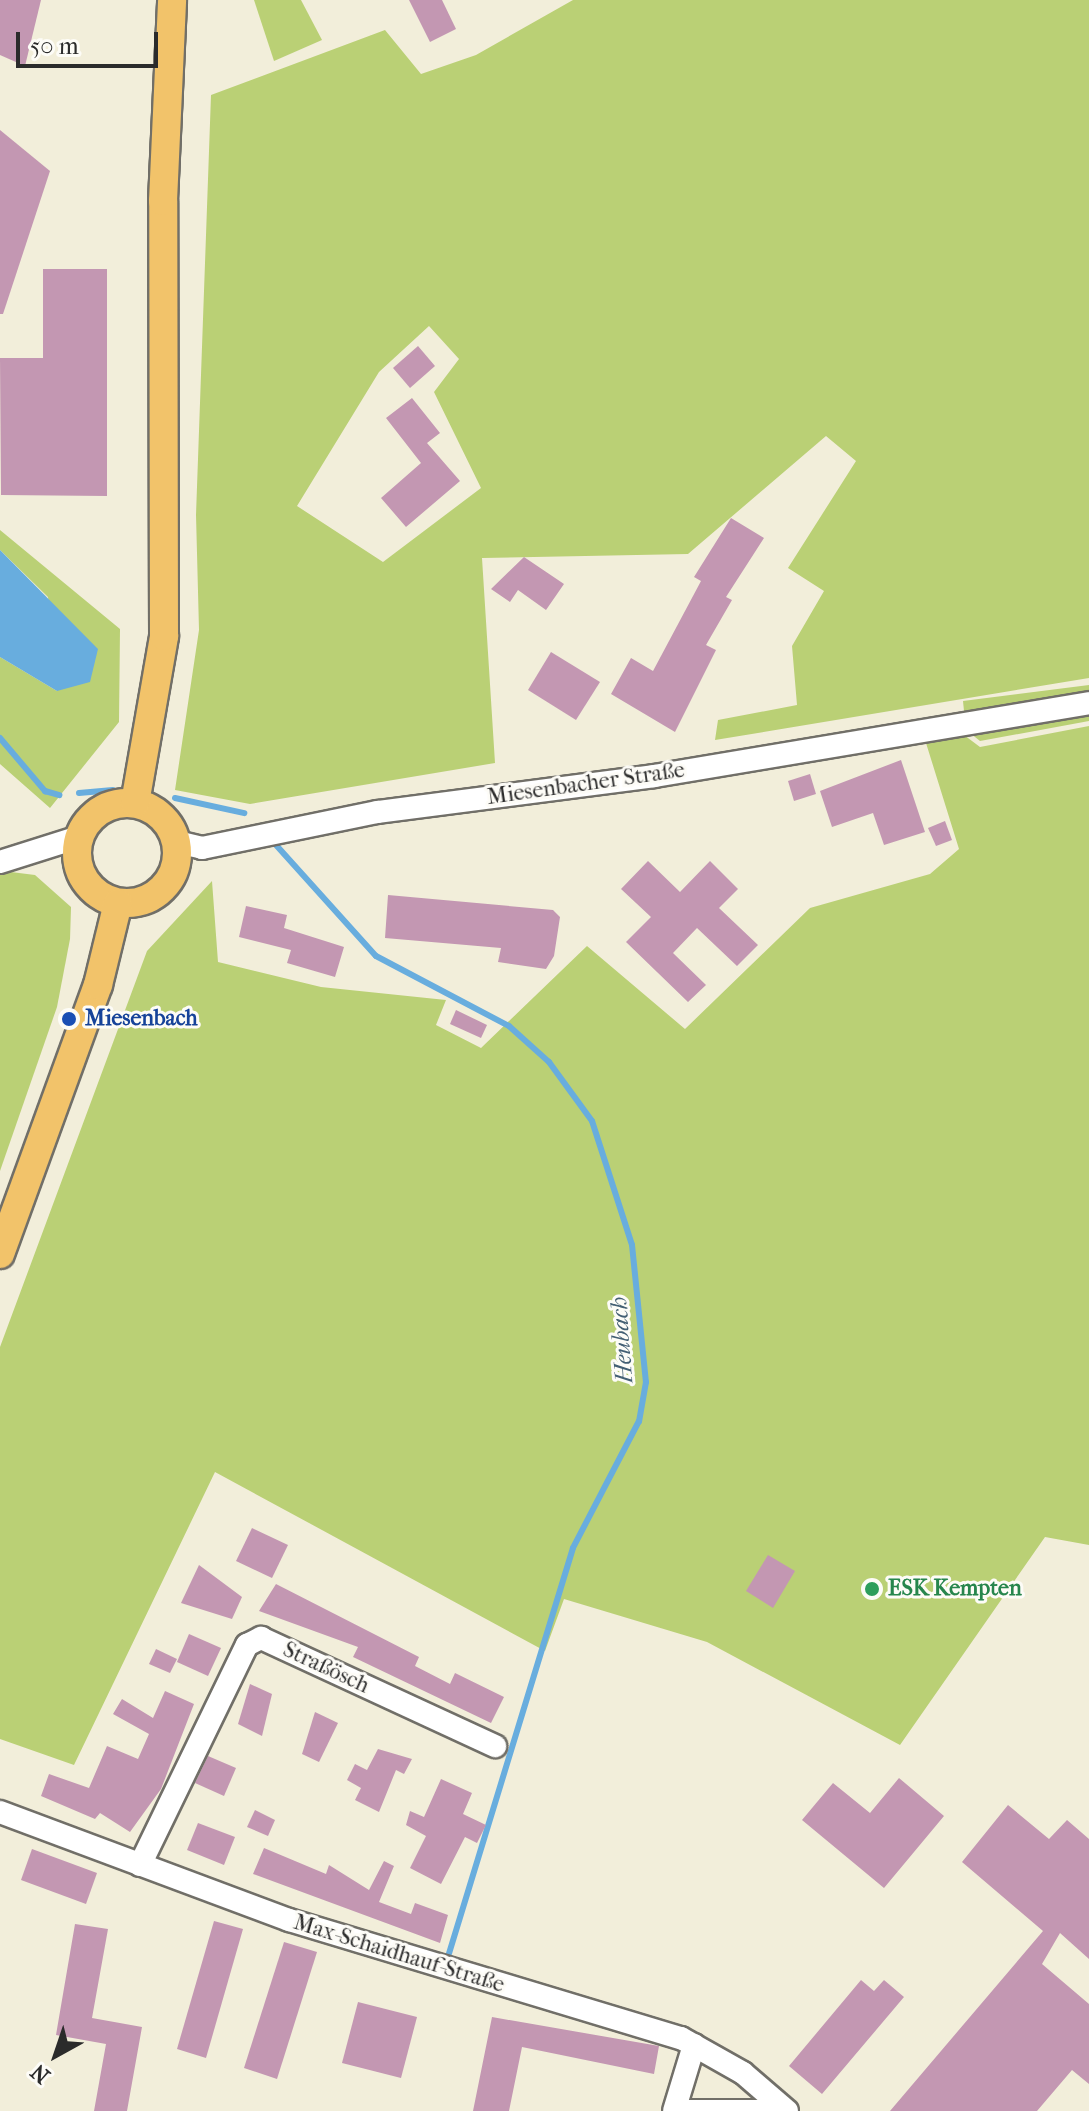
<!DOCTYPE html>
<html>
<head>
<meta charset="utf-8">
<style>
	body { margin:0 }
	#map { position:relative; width:1089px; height:2111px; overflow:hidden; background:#f2eeda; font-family:"IM FELL French Canon",serif }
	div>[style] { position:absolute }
	.green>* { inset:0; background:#bad075 }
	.water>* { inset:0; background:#68adde }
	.stream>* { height:6px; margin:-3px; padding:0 3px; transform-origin:3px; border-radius:3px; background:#68adde }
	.building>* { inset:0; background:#c397b2 }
	.roads { filter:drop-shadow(2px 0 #716f68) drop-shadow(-2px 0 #716f68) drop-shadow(0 2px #716f68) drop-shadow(0 -2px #716f68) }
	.minor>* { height:22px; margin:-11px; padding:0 11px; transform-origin:11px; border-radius:11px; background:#fff }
	.major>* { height:28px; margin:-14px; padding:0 14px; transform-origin:14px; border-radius:14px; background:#f2c36a }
	.major>.ring { margin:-14px; padding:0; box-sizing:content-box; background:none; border:28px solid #f2c36a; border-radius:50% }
	.dots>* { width:22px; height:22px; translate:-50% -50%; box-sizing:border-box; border:4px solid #fdfcf7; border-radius:50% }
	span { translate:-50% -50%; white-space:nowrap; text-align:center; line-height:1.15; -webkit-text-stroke:6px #fdfcf7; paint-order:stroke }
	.street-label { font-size:22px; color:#2b2b2b }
	.transit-label { font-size:22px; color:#164399; font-weight:700 }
	.left { translate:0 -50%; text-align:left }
	.leisure-label { font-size:22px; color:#27864d; font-weight:700 }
	.water-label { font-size:24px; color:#435f73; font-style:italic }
	.north { position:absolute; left:16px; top:2015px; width:80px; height:80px; -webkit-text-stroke:6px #fdfcf7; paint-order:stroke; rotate:220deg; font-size:22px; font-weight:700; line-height:32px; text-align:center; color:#2b2b2b }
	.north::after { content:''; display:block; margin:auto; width:28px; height:36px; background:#2b2b2b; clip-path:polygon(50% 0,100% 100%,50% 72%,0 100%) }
	.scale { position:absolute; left:16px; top:32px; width:142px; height:36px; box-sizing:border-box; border:4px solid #2b2b2b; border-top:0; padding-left:10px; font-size:24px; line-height:28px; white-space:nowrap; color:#2b2b2b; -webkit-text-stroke:6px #fdfcf7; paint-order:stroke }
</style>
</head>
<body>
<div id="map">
	<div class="green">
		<i style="clip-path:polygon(254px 0,301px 0,322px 40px,274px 61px)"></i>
		<i style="clip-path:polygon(evenodd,573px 0,1089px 0,1089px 678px,715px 740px,718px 720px,797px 705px,792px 646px,824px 591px,788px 568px,856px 461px,826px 436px,688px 554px,482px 558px,495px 763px,250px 804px,175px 790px,199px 630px,196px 515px,211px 95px,385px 30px,421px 74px,476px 55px,573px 0,429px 326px,459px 359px,434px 392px,481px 488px,383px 562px,297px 506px,379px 372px,429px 326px)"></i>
		<i style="clip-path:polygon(0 530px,120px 629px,119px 722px,50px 808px,0 764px,0 657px,57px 691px,48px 597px,0 550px)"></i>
		<i style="clip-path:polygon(1089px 685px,1089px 694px,964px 711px,963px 701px)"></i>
		<i style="clip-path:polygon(1089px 712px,1089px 721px,980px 741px,970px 733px)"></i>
		<i style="clip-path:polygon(1089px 726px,1089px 1545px,1045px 1537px,900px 1745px,707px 1642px,564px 1599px,545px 1651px,215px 1472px,74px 1765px,0 1739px,0 1347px,147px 951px,212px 881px,218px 962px,321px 987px,446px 1000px,436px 1025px,481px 1048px,587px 946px,685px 1029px,810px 908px,930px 874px,959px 849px,926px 743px,964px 735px,980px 747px)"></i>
		<i style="clip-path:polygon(11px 872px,35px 875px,71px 907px,70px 939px,57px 1007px,0 1171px,0 874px)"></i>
	</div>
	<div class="water">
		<i style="clip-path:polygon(0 550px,98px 649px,90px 682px,57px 691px,0 657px)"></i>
	</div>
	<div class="stream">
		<i style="left:0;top:738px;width:70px;rotate:49.7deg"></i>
		<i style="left:45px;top:791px;width:15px;rotate:16deg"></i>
		<i style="left:79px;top:793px;width:34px;rotate:-5deg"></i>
		<i style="left:175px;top:798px;width:71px;rotate:12.3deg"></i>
		<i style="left:276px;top:845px;width:149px;rotate:48deg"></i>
		<i style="left:376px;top:956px;width:150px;rotate:27.8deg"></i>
		<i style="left:509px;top:1026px;width:54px;rotate:42deg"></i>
		<i style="left:549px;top:1062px;width:73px;rotate:53.9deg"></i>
		<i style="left:592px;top:1121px;width:130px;rotate:72.1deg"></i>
		<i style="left:632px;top:1245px;width:138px;rotate:84.2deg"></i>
		<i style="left:646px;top:1382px;width:40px;rotate:100deg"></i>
		<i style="left:639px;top:1421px;width:143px;rotate:117.5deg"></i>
		<i style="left:573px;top:1548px;width:424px;rotate:107deg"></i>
	</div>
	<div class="building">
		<i style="clip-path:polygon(0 0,41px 0,25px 66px,0 55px)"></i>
		<i style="clip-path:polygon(409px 0,442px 0,456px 29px,430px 42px)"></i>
		<i style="clip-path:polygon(0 130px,50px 171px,3px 314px,0 314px)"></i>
		<i style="clip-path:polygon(43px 269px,107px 269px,107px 496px,1px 495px,0 358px,43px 358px)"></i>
		<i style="clip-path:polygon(418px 346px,435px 366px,410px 388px,393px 368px)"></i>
		<i style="clip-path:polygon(412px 398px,440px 433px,427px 443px,460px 481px,406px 527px,381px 498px,421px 463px,386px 418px)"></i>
		<i style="clip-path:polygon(731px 518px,764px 538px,726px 597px,732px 600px,706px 645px,716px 650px,675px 732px,611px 694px,631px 658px,653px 671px,701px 581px,694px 577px)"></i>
		<i style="clip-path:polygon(524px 557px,564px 584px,546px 610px,518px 590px,510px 602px,491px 589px)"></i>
		<i style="clip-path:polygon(551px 652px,600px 682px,576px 720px,528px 690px)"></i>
		<i style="clip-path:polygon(901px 760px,925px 832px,884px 845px,873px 813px,832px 827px,820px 791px)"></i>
		<i style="clip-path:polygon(810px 774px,816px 794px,794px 801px,788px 781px)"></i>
		<i style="clip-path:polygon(945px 821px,952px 840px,936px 846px,928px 828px)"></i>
		<i style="clip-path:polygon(648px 861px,680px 892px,710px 861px,738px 889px,719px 908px,758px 945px,737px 966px,697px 928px,673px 953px,706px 985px,688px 1002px,626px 942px,651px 917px,621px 889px)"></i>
		<i style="clip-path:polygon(388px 895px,553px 910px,560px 917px,554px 956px,546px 969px,498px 962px,501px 948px,385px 938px)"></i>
		<i style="clip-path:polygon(246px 906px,287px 915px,284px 928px,344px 947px,335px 977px,287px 963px,291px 950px,239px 937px)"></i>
		<i style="clip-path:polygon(456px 1010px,487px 1025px,481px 1038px,450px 1024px)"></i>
		<i style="clip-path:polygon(252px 1528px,288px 1545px,272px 1578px,236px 1561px)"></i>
		<i style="clip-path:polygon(768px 1555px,795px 1571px,773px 1608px,746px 1591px)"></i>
		<i style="clip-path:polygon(199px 1565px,242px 1597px,232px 1619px,181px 1603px)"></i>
		<i style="clip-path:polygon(276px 1584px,419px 1657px,415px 1666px,450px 1684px,455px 1673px,504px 1697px,491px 1723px,353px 1657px,358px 1647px,259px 1611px)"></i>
		<i style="clip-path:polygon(189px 1634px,221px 1648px,208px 1676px,177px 1662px)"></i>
		<i style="clip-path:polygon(156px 1649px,177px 1659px,170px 1673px,149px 1664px)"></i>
		<i style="clip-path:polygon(250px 1684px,272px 1694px,262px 1736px,238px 1724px)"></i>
		<i style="clip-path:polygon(165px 1691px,194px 1704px,161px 1789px,130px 1832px,100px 1813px,95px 1819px,41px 1796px,49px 1774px,89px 1788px,107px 1746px,138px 1759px,149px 1734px,113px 1714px,122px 1699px,153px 1718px)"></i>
		<i style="clip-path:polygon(315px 1712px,338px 1723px,319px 1762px,302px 1754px)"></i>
		<i style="clip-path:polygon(378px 1749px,412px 1759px,404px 1774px,396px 1770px,379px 1812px,355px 1800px,361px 1788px,347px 1780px,355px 1764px,367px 1770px)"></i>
		<i style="clip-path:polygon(208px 1756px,236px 1768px,224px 1796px,195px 1783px)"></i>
		<i style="clip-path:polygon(899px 1778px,944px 1816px,884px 1888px,802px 1820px,833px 1783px,870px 1813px)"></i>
		<i style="clip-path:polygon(441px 1779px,472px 1793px,463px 1814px,486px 1825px,477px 1843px,465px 1837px,441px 1884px,410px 1868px,426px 1836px,406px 1825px,410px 1811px,424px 1817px)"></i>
		<i style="clip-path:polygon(1008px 1805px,1049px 1839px,1067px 1820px,1089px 1839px,1089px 1959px,1060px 1933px,1042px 1964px,1089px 2004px,1089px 2084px,1072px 2070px,1037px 2111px,890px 2111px,1043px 1931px,962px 1862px)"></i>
		<i style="clip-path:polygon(255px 1810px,275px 1820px,268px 1836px,247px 1827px)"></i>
		<i style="clip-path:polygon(198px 1823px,235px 1837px,224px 1865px,187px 1850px)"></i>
		<i style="clip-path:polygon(264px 1848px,326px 1874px,329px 1865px,369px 1890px,384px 1861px,394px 1866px,379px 1902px,411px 1914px,415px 1903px,448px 1915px,440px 1943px,253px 1874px)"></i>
		<i style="clip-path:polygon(32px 1849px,97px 1873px,86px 1904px,21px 1880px)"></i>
		<i style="clip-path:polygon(214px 1921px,243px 1929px,206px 2058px,177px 2049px)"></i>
		<i style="clip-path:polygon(75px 1924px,108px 1929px,92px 2018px,142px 2027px,127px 2111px,94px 2111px,106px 2044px,56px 2035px)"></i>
		<i style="clip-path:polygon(284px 1942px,317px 1952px,277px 2079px,244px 2068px)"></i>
		<i style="clip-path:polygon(861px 1980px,874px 1991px,884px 1980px,904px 1997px,822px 2094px,789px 2066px)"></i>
		<i style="clip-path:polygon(358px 2002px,417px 2017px,401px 2078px,342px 2063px)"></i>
		<i style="clip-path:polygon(492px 2017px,659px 2046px,654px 2074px,522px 2047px,509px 2111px,473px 2111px)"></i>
	</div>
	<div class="roads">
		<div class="minor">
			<i style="left:177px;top:842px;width:26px;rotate:13deg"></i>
			<i style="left:202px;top:848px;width:180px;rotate:-11.6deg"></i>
			<i style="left:378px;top:812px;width:278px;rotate:-7.4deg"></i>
			<i style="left:654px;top:776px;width:441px;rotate:-9.5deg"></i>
			<i style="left:0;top:862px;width:83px;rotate:-17.6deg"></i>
			<i style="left:0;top:1812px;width:309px;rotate:20.5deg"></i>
			<i style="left:289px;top:1920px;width:409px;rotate:16.8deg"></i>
			<i style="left:681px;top:2038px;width:71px;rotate:29.4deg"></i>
			<i style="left:743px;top:2073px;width:58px;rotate:40.8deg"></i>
			<i style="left:140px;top:1865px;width:245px;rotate:-64.1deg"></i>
			<i style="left:247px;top:1645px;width:16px;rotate:-27deg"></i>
			<i style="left:261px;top:1638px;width:258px;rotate:24.8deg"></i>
			<i style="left:674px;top:2111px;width:69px;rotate:-73.1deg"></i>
			<i style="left:686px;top:2111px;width:78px"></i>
		</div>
		<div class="major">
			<i class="ring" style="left:77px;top:803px;width:72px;height:72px"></i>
			<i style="left:135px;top:803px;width:169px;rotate:-80.1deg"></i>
			<i style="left:164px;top:636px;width:435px;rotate:-90.1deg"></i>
			<i style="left:163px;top:201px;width:201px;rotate:-87.4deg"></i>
			<i style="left:0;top:1254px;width:286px;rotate:-70deg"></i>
			<i style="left:98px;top:985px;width:84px;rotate:-76.3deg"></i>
		</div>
	</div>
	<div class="dots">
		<i style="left:69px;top:1019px;background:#1a4fb4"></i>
		<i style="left:872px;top:1589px;background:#2e9e5b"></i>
	</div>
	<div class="street-label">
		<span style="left:586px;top:784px;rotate:-8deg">Miesenbacher Straße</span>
		<span style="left:326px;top:1668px;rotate:25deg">Straßösch</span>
		<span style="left:399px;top:1954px;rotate:17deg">Max-Schaidhauf-Straße</span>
	</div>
	<div class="transit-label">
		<span class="left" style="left:85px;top:1019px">Miesenbach</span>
	</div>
	<div class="leisure-label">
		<span class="left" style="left:888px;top:1589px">ESK Kempten</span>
	</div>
	<div class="water-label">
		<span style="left:622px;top:1340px;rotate:-94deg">Heubach</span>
	</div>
	<div class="north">N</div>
	<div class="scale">50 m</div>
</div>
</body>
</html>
